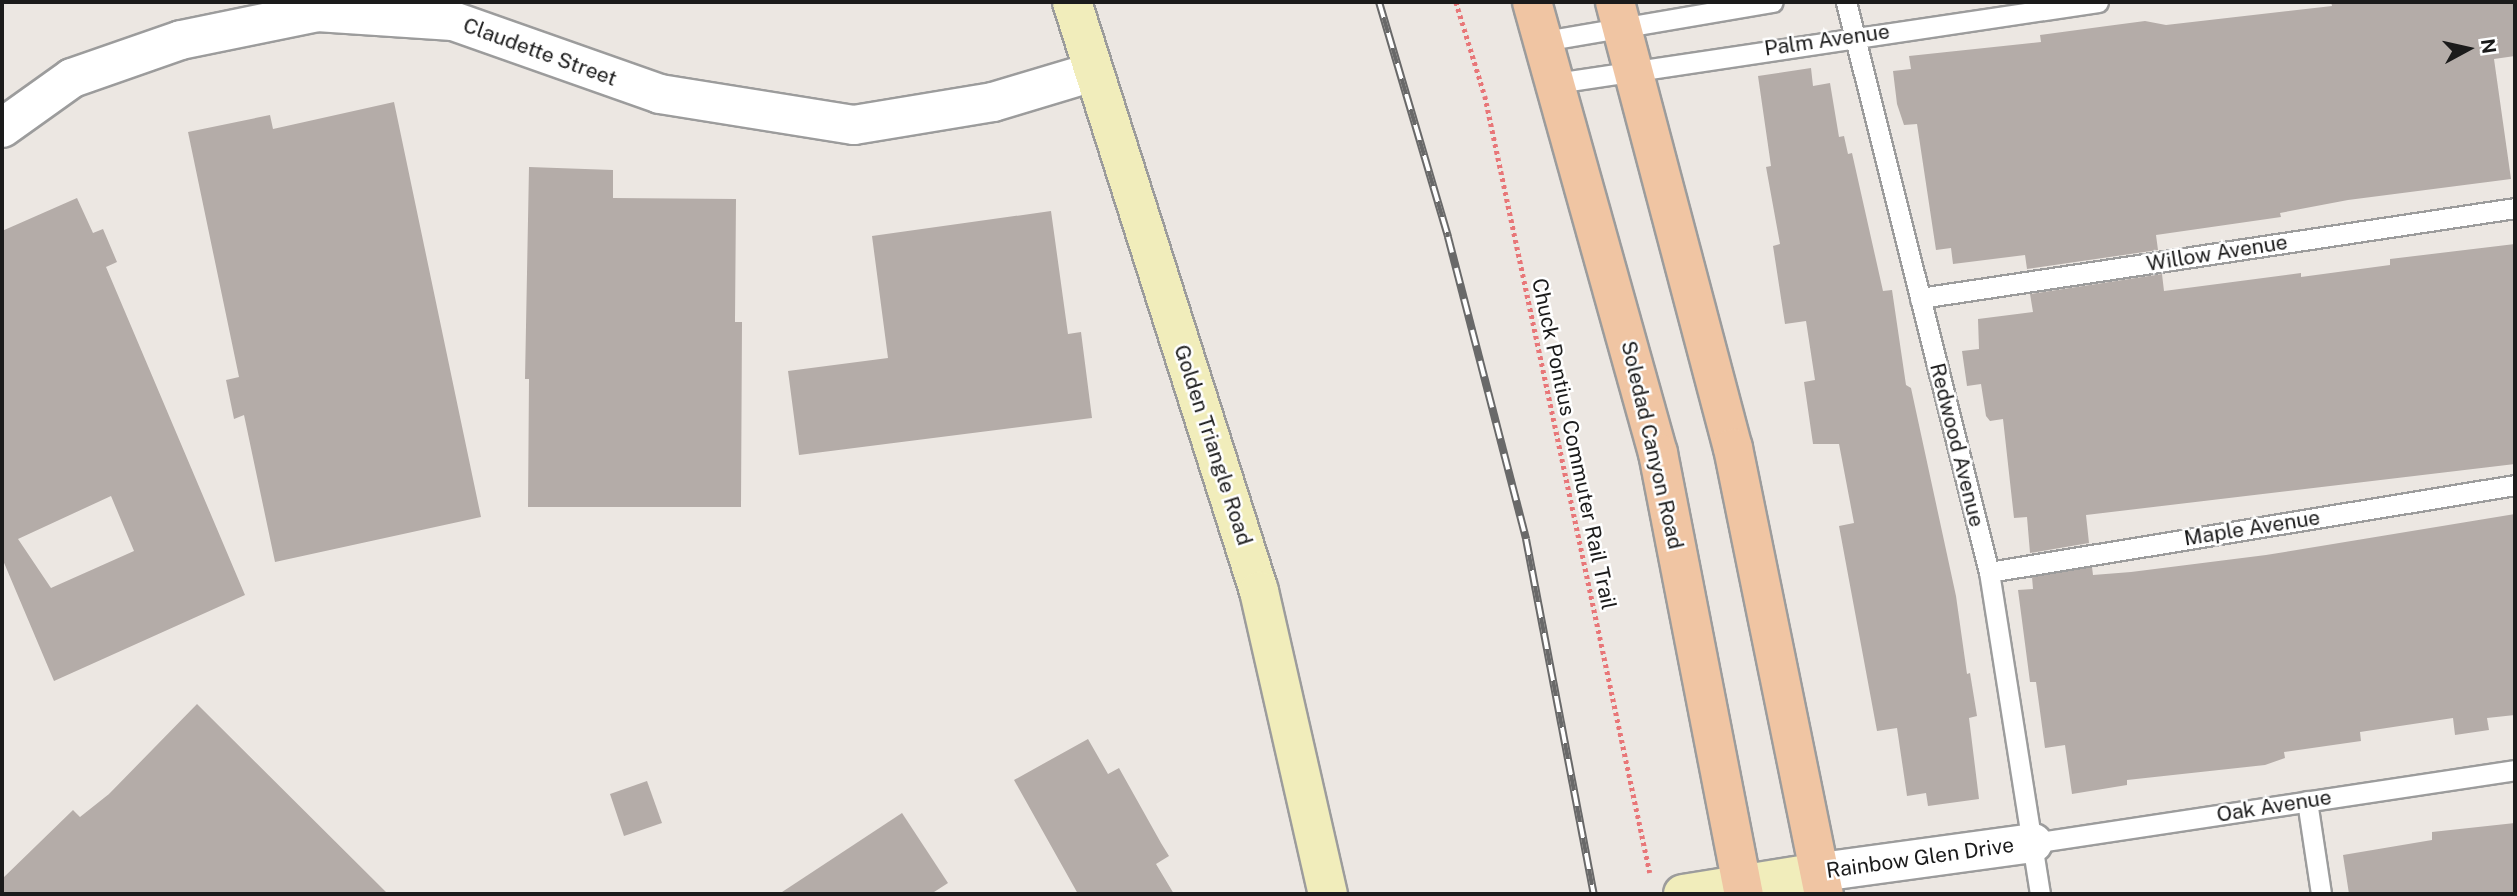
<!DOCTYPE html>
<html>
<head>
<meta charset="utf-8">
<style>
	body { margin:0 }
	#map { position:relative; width:2517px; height:896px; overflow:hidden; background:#ece7e2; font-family:"Public Sans",sans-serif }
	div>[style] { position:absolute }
	.building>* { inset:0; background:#b4aca8 }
	.path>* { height:4.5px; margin-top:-2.25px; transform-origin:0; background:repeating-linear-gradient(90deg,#e87678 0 3.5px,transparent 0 7px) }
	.roads { filter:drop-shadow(2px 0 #9c9c9c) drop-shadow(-2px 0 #9c9c9c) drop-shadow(0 2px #9c9c9c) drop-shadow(0 -2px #9c9c9c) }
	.lane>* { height:19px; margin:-9.5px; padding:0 9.5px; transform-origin:9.5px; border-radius:9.5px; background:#fff }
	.street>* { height:38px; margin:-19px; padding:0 19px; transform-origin:19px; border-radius:19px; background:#fff }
	.secondary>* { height:38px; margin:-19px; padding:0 19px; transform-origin:19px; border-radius:19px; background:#f1edbb }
	.primary>* { height:38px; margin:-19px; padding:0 19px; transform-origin:19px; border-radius:19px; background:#f0c5a3 }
	.rail>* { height:8px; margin-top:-4px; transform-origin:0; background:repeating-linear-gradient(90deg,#fff 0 16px,#696969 0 32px); box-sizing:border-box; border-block:2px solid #696969 }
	span { translate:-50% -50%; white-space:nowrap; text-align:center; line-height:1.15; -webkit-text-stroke:5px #fff; paint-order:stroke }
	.street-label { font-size:21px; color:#1b1b1b }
	.frame { position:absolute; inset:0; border:4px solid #1b1b1b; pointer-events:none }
	.north { position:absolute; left:2433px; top:14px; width:70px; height:70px; -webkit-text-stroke:5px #fff; paint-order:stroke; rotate:82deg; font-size:19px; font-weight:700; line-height:28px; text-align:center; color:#1b1b1b }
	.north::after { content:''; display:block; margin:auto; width:24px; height:32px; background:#1b1b1b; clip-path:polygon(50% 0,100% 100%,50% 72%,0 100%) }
</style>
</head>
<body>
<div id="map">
	<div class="building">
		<i style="clip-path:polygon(2331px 2px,2515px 2px,2515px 56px,2494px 59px,2511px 179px,2348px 200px,2280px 213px,2281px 217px,2156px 235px,2158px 250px,2027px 269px,2025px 255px,1953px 264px,1951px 248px,1936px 250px,1917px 124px,1904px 125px,1897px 104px,1893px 71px,1911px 69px,1909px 56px,2041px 42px,2040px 35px,2107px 26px,2145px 21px,2166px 25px,2332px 6px)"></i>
		<i style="clip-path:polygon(1811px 68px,1813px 86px,1830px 83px,1839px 137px,1844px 136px,1848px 154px,1852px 153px,1883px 291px,1892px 290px,1906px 385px,1911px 388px,1956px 596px,1967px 674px,1970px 673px,1977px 716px,1969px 718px,1979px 799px,1928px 806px,1926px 793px,1907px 796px,1897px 728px,1877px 731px,1839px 526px,1854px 523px,1839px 444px,1813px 444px,1804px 382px,1815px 380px,1806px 321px,1785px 324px,1773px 246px,1780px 244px,1766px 167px,1771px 166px,1758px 76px)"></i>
		<i style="clip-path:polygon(394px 102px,481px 517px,275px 562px,244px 415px,234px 419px,226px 380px,239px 377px,188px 132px,270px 115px,273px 129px)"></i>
		<i style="clip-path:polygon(529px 167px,613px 170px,613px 198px,736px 199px,735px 322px,742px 322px,741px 507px,528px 507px,529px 379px,525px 379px)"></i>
		<i style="clip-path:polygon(evenodd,77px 198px,93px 233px,103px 229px,117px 262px,106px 267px,245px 595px,54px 681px,2px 558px,2px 231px,77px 198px,111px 496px,134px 551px,51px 588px,18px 539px,111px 496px)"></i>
		<i style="clip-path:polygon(1051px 211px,1068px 334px,1081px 332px,1092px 418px,799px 455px,788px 371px,888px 358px,872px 236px)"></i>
		<i style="clip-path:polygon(2515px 244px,2515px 464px,2086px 515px,2089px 543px,2030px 553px,2027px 517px,2014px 518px,2003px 419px,1990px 421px,1986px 416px,1981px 384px,1967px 386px,1962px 351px,1979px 349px,1978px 319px,2033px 312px,2030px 294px,2162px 274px,2164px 291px,2301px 273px,2301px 277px,2390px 265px,2390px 259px)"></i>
		<i style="clip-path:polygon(2515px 514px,2515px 715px,2487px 718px,2489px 730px,2455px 735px,2453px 718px,2360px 732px,2361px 741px,2284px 752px,2285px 758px,2265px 765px,2127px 780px,2127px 785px,2072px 794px,2065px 745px,2045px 748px,2036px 682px,2030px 682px,2018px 590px,2033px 589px,2032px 577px,2092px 567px,2093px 575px,2131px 572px,2266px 555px)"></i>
		<i style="clip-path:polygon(197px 704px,388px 894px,2px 894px,2px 879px,73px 810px,80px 817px,109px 794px)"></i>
		<i style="clip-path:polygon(1088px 739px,1108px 774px,1119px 768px,1161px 843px,1169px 856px,1156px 864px,1174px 894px,1078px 894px,1014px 780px)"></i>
		<i style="clip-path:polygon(647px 781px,662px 823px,624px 836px,610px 794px)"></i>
		<i style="clip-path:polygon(902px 813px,948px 883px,931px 894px,779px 894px)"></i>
		<i style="clip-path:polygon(2515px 823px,2515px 894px,2349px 894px,2343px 855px,2432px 840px,2432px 832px)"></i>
	</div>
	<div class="path">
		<i style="left:1456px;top:2px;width:98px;rotate:72.9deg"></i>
		<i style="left:1485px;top:96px;width:794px;rotate:78.01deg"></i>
	</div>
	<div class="roads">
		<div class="lane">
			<i style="left:1846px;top:2px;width:588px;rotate:75.92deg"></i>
			<i style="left:1989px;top:572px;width:326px;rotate:81deg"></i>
			<i style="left:1544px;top:41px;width:232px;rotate:-9.7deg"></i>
			<i style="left:1556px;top:83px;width:548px;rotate:-8.5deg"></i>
			<i style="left:1920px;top:298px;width:602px;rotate:-8.6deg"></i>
			<i style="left:1989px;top:572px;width:533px;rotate:-9.39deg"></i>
			<i style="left:2307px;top:801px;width:94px;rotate:81.4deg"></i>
			<i style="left:2033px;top:843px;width:487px;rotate:-8.6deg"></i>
		</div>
		<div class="street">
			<i style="left:2px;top:128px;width:86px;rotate:-35.5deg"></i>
			<i style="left:72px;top:78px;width:115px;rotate:-19.2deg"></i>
			<i style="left:181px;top:40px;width:139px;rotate:-11.6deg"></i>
			<i style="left:317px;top:12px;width:136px;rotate:3.8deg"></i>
			<i style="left:453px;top:21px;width:219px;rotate:19.4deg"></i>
			<i style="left:660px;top:94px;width:196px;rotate:9.1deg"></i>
			<i style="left:854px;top:125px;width:141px;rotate:-9.4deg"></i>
			<i style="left:993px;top:102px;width:104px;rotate:-16.7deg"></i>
			<i style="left:1821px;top:872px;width:214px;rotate:-7.8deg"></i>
		</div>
		<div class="secondary">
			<i style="left:1072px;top:2px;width:618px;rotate:72.39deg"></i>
			<i style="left:1259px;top:591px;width:311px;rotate:77.2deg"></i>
			<i style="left:1683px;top:894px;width:140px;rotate:-9.1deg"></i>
		</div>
		<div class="primary">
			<i style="left:1532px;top:2px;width:468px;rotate:74.4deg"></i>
			<i style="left:1658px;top:453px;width:449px;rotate:79deg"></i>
			<i style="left:1615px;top:2px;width:461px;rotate:75.2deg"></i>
			<i style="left:1733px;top:448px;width:455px;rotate:78.5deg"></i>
		</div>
	</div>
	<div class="rail">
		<i style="left:1379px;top:2px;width:245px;rotate:73.6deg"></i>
		<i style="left:1448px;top:237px;width:312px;rotate:75.5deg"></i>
		<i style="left:1526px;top:539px;width:361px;rotate:79.2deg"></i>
	</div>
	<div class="street-label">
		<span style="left:1827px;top:40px;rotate:-8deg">Palm Avenue</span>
		<span style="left:540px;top:52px;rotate:20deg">Claudette Street</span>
		<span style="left:2217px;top:253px;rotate:-9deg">Willow Avenue</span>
		<span style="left:1574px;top:444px;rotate:78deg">Chuck Pontius Commuter Rail Trail</span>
		<span style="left:1213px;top:445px;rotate:72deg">Golden Triangle Road</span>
		<span style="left:1652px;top:445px;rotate:77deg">Soledad Canyon Road</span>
		<span style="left:1957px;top:445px;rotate:76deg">Redwood Avenue</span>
		<span style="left:2252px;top:528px;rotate:-9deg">Maple Avenue</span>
		<span style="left:2274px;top:806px;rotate:-9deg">Oak Avenue</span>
		<span style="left:1920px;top:858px;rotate:-8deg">Rainbow Glen Drive</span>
	</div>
	<div class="frame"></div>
	<div class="north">N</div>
</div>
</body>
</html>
